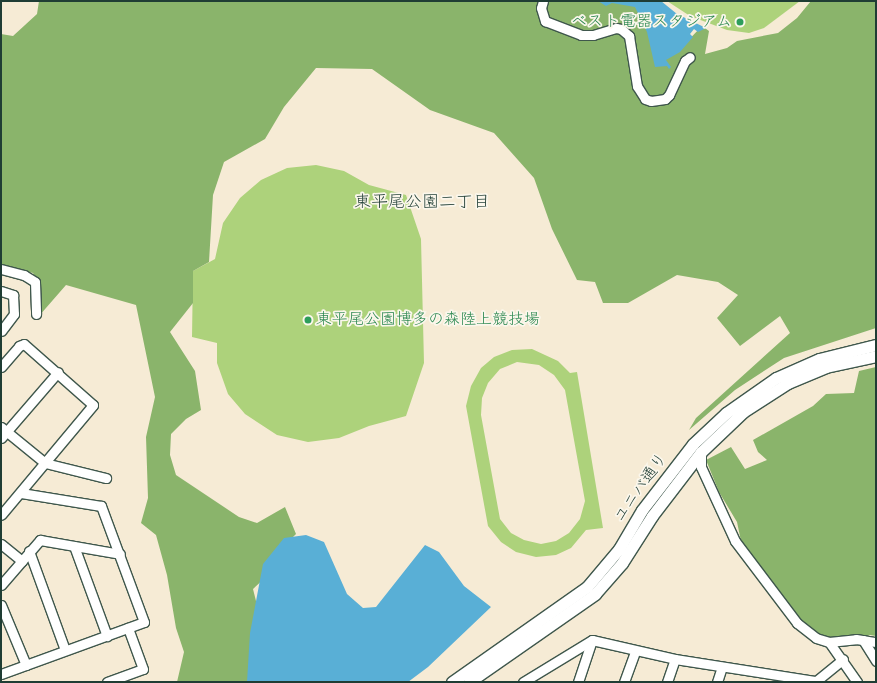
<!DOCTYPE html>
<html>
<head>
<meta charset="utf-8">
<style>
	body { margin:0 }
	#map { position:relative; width:877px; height:683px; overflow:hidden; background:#f6ebd5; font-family:"Indie Flower","Klee One",sans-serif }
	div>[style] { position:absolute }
	.green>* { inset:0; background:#add27b }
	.forest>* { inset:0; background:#8ab46b }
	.water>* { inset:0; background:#59afd6 }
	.roads { filter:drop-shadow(1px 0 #3f574c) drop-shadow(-1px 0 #3f574c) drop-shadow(0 1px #3f574c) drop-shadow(0 -1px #3f574c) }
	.minor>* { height:9px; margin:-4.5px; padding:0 4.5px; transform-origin:4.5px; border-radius:4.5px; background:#fff }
	.tertiary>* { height:11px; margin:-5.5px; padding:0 5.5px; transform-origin:5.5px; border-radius:5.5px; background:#fff }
	.dots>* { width:11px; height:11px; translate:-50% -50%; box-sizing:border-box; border:2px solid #fbf7ec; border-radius:50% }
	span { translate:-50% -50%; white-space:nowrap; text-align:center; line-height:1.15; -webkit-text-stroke:3.5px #fbf7ec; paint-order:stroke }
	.leisure-label { font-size:16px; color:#27864d }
	.right { translate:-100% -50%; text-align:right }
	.left { translate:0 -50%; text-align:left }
	.street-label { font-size:16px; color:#1f3d34 }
	.neighbourhood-label { font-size:17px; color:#1f3d34 }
	.frame { position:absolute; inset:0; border:2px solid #1f3d34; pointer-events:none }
</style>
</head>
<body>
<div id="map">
	<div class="green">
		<i style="clip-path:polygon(667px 1px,800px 1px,764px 28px,749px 33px,727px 30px,690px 16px)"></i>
		<i style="clip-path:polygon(316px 165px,344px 171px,369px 185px,406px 195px,421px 239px,424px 363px,406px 416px,369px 426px,339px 438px,308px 442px,277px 435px,245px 414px,228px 394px,217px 363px,217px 343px,192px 337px,193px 271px,215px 259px,223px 223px,240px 198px,261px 180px,287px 168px)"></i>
		<i style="clip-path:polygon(evenodd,532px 349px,558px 361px,570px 373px,577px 372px,603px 528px,586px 530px,571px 548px,556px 555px,536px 557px,516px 552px,501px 542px,488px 526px,466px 406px,471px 386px,481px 368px,494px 357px,512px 350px,532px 349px,517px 362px,539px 365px,554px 375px,565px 390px,585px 501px,580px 519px,569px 533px,556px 541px,541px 544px,524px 540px,511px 533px,500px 519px,481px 415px,482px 398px,488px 383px,500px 369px,517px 362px)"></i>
	</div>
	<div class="forest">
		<i style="clip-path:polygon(39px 1px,631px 2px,677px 52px,702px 26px,709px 31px,705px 54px,727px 48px,737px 41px,778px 33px,797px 18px,811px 1px,876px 1px,876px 328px,784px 358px,735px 390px,689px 430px,696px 418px,790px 333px,780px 316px,740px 346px,717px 318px,738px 295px,718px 282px,677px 275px,628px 303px,603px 303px,595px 282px,577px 280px,552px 229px,534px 178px,494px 133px,430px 110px,372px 69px,316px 68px,284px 107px,265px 139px,224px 162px,213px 195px,209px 262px,193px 271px,193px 303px,170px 332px,195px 371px,201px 410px,186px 419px,171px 434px,170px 455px,176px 475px,239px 517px,257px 523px,285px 507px,296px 534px,274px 556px,266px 577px,253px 589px,261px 621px,255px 682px,177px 682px,184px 652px,176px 628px,167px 575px,156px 535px,141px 523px,148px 498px,146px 437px,155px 397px,136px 305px,66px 285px,39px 316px,38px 282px,33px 273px,1px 265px,1px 34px,13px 36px,37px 14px)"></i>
		<i style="clip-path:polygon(876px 367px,876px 636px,870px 635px,845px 645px,815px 634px,789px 609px,741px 541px,737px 522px,719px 492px,706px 460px,731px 447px,745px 469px,767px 460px,758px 452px,753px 440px,813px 406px,826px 394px,854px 393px,859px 371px)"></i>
	</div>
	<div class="water">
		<i style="clip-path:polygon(598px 1px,661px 1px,677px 14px,706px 28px,698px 32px,694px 29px,690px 34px,693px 37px,680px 52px,666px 60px,671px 67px,669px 69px,667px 66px,655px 67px,647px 32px,635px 7px,612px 3px,606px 6px)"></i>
		<i style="clip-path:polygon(306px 535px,324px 542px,347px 594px,363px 608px,376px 607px,425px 545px,439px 552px,464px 586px,491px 607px,428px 667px,408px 682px,247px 682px,250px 633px,263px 564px,284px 538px)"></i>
	</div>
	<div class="roads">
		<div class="minor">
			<i style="left:543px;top:1px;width:7px;rotate:106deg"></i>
			<i style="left:541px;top:8px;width:14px;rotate:73deg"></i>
			<i style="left:545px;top:21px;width:39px;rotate:21deg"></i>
			<i style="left:581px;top:35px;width:12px"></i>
			<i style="left:593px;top:35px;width:24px;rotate:-17deg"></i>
			<i style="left:616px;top:28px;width:5px;rotate:11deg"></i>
			<i style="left:621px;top:29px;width:11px;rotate:41deg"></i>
			<i style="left:629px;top:36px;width:51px;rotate:80.9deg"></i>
			<i style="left:637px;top:86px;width:15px;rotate:58deg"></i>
			<i style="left:645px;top:99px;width:6px;rotate:18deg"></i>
			<i style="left:651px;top:101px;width:14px;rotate:-8deg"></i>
			<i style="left:665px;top:99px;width:6px;rotate:-45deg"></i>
			<i style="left:669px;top:95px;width:38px;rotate:-65deg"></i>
			<i style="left:685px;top:61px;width:6px;rotate:-39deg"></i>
			<i style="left:1px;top:269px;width:24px;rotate:15deg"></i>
			<i style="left:24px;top:275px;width:13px;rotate:32deg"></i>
			<i style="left:35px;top:282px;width:32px;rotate:88deg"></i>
			<i style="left:1px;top:291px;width:13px;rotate:18deg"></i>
			<i style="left:13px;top:295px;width:19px;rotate:87deg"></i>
			<i style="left:14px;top:314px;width:21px;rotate:127deg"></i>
			<i style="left:1px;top:367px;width:28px;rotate:-49deg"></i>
			<i style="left:19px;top:346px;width:5px;rotate:-22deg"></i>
			<i style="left:24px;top:344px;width:92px;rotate:41.5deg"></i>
			<i style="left:93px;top:405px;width:143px;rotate:129.9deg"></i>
			<i style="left:1px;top:427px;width:57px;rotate:39.3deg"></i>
			<i style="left:45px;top:463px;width:63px;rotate:13.8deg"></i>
			<i style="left:1px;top:438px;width:87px;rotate:-49.2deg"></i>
			<i style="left:701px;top:452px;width:15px;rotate:90deg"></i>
			<i style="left:701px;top:467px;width:81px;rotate:65.3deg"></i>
			<i style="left:735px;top:541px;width:103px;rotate:52.9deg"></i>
			<i style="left:797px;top:623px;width:24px;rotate:38deg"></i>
			<i style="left:816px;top:638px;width:14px;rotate:17deg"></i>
			<i style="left:829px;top:642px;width:49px;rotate:55deg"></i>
			<i style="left:1px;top:544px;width:27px;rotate:39deg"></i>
			<i style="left:74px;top:546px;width:96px;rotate:69.9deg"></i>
			<i style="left:29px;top:551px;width:105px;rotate:70deg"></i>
			<i style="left:1px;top:585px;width:60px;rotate:-49.1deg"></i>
			<i style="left:40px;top:540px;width:81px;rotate:9.9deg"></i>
			<i style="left:1px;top:605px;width:65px;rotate:67.4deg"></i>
			<i style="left:863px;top:640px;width:25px;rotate:58deg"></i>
			<i style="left:829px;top:642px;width:27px;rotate:-6deg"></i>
			<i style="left:856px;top:639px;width:20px;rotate:9deg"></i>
			<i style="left:1px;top:674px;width:152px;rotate:-20deg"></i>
			<i style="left:144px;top:622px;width:124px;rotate:-110.3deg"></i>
			<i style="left:101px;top:506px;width:81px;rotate:-170.8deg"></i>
			<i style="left:107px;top:682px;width:38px;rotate:-20deg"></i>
			<i style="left:143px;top:669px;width:44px;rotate:-110.1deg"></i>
			<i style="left:523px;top:682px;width:81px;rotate:-31.3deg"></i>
			<i style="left:578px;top:682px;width:44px;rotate:-71.6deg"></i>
			<i style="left:592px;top:640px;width:85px;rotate:12.9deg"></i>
			<i style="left:675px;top:659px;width:143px;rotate:8.9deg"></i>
			<i style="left:624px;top:682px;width:33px;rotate:-70deg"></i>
			<i style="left:667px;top:682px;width:24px;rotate:-71deg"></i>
			<i style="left:717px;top:682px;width:16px;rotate:-72deg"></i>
			<i style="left:815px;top:682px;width:36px;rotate:-39deg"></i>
		</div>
		<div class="tertiary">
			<i style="left:452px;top:682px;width:165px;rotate:-35.1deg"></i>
			<i style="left:587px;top:587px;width:50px;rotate:-49.9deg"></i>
			<i style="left:619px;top:549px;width:45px;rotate:-59.5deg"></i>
			<i style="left:642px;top:510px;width:83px;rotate:-52.3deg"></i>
			<i style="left:693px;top:444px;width:45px;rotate:-43.2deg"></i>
			<i style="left:726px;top:413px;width:61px;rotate:-35deg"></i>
			<i style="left:776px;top:378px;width:47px;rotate:-23.8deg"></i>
			<i style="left:819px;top:359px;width:59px;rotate:-13.8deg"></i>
			<i style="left:469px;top:682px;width:154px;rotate:-34.9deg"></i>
			<i style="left:595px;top:594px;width:41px;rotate:-48.9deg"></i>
			<i style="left:622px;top:563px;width:56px;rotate:-57.4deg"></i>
			<i style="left:652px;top:516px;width:81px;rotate:-52.6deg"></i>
			<i style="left:701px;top:452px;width:58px;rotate:-43.6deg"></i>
			<i style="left:743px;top:412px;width:54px;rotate:-32.8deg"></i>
			<i style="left:788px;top:383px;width:41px;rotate:-22.8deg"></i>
			<i style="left:826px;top:367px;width:51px;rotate:-12.4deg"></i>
		</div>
	</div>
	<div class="dots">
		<i style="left:740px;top:22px;background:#2e9e5b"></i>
		<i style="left:308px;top:320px;background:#2e9e5b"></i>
	</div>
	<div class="leisure-label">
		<span class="right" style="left:732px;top:22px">ベスト電器スタジアム</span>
		<span class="left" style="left:316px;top:320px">東平尾公園博多の森陸上競技場</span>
	</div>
	<div class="street-label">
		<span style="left:641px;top:488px;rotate:-55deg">ユニバ通り</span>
	</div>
	<div class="neighbourhood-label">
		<span style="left:422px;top:203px">東平尾公園二丁目</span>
	</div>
	<div class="frame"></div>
</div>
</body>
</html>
